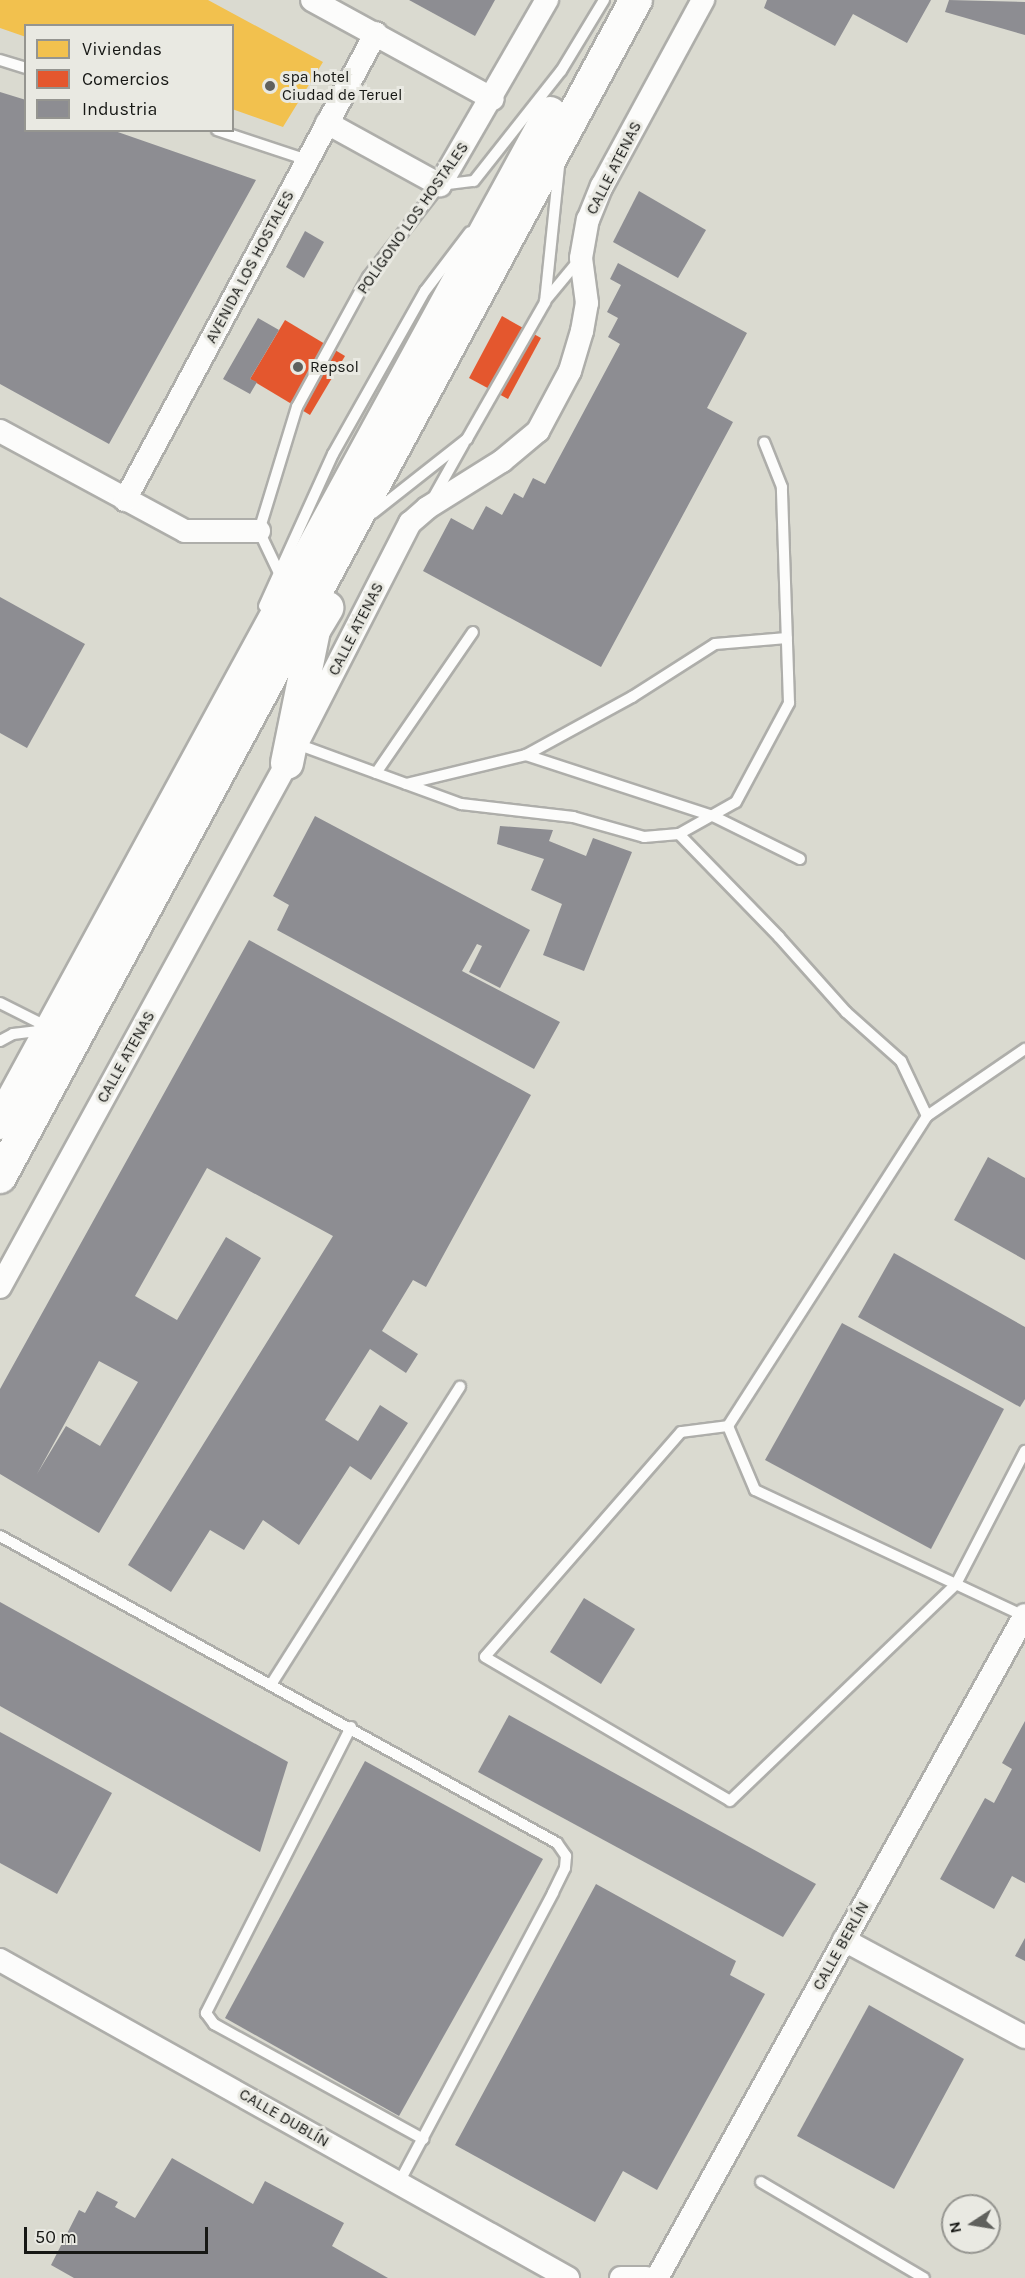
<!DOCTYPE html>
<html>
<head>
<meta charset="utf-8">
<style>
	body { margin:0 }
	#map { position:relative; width:1025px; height:2278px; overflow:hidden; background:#e8e8e3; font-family:Karla,sans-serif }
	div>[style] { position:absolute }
	.built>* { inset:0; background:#dadad0 }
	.homes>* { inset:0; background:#f2c14e }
	.shops>* { inset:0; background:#e4572e }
	.industry>* { inset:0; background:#8d8d92 }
	.roads { filter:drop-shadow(2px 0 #aeaeaa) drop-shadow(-2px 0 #aeaeaa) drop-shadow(0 2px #aeaeaa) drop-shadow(0 -2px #aeaeaa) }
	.lane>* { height:10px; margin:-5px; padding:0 5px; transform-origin:5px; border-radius:5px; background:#fcfcfb }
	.street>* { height:22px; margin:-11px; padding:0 11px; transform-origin:11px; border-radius:11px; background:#fcfcfb }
	.secondary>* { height:32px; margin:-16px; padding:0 16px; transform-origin:16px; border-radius:16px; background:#fcfcfb }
	.dots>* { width:16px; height:16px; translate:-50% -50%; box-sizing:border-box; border:3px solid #e9e9e2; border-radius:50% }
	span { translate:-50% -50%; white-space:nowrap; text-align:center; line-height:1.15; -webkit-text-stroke:6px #e9e9e2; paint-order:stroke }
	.poi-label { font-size:16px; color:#171815 }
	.left { translate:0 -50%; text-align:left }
	.street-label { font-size:16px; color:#171815 }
	.legend { position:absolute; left:24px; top:24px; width:210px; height:108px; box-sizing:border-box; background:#e9e9e2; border:2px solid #959590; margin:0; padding:8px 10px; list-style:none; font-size:18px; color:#171815 }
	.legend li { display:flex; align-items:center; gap:12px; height:30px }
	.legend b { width:30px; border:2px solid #959590 }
	.north { position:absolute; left:941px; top:2194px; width:60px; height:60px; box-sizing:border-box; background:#e9e9e2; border:2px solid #959590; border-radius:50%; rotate:258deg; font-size:16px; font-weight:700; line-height:24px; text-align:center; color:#171815 }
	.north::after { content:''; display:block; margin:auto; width:21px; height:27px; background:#60615d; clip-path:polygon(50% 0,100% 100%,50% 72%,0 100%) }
	.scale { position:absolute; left:24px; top:2227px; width:184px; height:27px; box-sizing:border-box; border:3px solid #171815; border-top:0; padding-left:8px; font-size:18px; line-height:21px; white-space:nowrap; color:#171815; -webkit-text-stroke:4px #e9e9e2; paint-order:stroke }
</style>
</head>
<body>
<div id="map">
	<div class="built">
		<i style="clip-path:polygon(evenodd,0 0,1025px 0,1025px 2278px,0 2278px,0 0,26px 26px,232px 26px,232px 130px,26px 130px,26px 26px,0 0,953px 2206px,989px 2206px,989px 2242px,953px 2242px,953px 2206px)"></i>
	</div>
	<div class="homes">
		<i style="clip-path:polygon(0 0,208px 0,323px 62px,283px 127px,232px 109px,232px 26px,26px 26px,26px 37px,0 28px)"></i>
	</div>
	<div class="shops">
		<i style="clip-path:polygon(502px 316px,541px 338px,508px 399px,469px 378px)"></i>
		<i style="clip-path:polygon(285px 320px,345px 356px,310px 415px,250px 379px)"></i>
	</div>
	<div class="industry">
		<i style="clip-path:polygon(409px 0,495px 0,475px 36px)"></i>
		<i style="clip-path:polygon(767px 0,931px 0,907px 43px,853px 14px,835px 46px,764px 8px)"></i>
		<i style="clip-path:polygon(949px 0,1025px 2px,1025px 35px,945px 12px)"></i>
		<i style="clip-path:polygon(0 92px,26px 100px,26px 130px,112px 130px,256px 180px,109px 444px,0 384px)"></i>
		<i style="clip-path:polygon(639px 191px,706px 230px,678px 278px,613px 242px)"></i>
		<i style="clip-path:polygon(305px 231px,324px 242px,304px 278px,286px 267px)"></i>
		<i style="clip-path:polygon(618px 263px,747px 333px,707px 408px,733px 422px,601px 667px,423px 571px,451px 518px,473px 530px,486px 506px,502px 515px,514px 493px,523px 498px,533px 478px,545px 484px,620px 344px,608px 337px,618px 318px,607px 312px,621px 285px,610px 279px)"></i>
		<i style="clip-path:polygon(258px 318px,279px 330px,250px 379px,257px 382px,250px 394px,223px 379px)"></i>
		<i style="clip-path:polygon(0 597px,85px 644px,27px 748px,0 733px)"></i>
		<i style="clip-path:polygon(315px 816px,530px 930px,500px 988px,469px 972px,482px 946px,477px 944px,462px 971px,560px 1022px,534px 1069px,277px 930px,289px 905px,273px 896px)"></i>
		<i style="clip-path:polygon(500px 826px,553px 830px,549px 841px,586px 856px,593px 838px,632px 852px,584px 971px,543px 955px,562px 904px,531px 890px,544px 859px,497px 844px)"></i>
		<i style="clip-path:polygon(evenodd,249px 940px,531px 1095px,426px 1287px,413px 1280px,382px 1331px,418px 1354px,406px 1373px,370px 1349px,325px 1420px,358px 1441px,380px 1405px,408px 1423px,371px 1480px,350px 1466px,299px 1545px,263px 1520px,244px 1550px,210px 1530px,171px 1592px,128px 1565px,333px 1236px,207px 1168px,135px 1296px,177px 1320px,226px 1237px,261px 1258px,99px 1533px,0 1474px,0 1389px,249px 940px,99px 1361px,138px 1382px,100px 1446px,66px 1426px,37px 1474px,99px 1361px)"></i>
		<i style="clip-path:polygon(988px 1157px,1025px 1178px,1025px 1260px,954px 1220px)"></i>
		<i style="clip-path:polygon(894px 1253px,1025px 1327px,1025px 1399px,1020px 1407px,858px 1317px)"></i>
		<i style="clip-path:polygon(842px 1323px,1004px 1409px,931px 1549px,765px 1460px)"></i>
		<i style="clip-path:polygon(584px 1598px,635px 1629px,601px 1684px,550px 1652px)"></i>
		<i style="clip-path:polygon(0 1602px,288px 1762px,260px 1852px,0 1706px)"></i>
		<i style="clip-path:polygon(509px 1715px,816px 1884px,783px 1937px,478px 1772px)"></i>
		<i style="clip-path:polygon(1025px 1721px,1025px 1883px,1012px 1876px,994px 1909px,940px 1879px,985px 1798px,994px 1803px,1012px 1769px,1002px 1763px)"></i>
		<i style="clip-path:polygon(0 1732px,112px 1793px,57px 1894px,0 1863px)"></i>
		<i style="clip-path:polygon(365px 1761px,543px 1859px,399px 2116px,225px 2018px)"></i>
		<i style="clip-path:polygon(596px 1884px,736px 1961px,730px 1975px,765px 1994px,657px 2190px,623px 2171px,595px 2222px,455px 2145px)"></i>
		<i style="clip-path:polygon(1025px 1938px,1025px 1961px,1015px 1956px)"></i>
		<i style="clip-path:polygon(869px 2005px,964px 2059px,894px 2189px,797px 2136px)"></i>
		<i style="clip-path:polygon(172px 2158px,253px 2204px,265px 2181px,344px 2223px,332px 2246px,388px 2278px,74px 2278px,51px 2265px,79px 2210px,85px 2213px,97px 2191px,118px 2202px,115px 2207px,135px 2218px)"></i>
	</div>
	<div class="roads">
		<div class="lane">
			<i style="left:0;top:60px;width:27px;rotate:17deg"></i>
			<i style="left:217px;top:130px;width:95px;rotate:18.4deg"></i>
			<i style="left:545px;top:301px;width:53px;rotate:-50.3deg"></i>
			<i style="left:432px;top:500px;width:65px;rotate:-60.7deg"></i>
			<i style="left:373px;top:513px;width:120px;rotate:-38.2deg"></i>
			<i style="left:467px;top:439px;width:158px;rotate:-60.3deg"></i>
			<i style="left:545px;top:302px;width:136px;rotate:-84.1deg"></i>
			<i style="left:280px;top:575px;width:49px;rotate:-115.5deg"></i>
			<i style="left:259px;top:531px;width:130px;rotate:-73deg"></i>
			<i style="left:297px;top:407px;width:148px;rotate:-61.4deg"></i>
			<i style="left:368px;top:277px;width:117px;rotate:-52deg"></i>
			<i style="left:440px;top:185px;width:34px;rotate:-7deg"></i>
			<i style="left:474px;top:181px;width:140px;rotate:-51.7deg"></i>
			<i style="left:561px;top:71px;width:83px;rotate:-58.8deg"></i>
			<i style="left:264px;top:606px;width:167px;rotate:-65.6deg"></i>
			<i style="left:333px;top:454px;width:187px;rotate:-60.6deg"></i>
			<i style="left:425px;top:291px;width:74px;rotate:-52.7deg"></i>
			<i style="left:297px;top:744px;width:175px;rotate:20.1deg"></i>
			<i style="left:461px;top:804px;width:113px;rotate:6.6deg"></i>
			<i style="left:573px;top:817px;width:74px;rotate:15.7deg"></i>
			<i style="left:644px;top:837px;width:35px;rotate:-5deg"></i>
			<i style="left:679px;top:834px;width:65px;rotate:-29.3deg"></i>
			<i style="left:736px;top:802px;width:112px;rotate:-61.8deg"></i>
			<i style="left:789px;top:703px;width:216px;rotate:-91.9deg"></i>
			<i style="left:782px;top:487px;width:48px;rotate:-111.8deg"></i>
			<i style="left:526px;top:755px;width:121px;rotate:-28.7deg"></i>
			<i style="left:632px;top:697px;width:98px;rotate:-32.6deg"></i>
			<i style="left:715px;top:644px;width:72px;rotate:-4.8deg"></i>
			<i style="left:376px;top:773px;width:171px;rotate:-55.5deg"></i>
			<i style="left:406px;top:784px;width:123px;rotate:-13.6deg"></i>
			<i style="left:526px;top:755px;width:197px;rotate:18.1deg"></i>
			<i style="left:713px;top:816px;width:97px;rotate:26.3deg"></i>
			<i style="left:679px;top:834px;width:144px;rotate:45.8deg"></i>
			<i style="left:779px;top:937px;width:101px;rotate:48.2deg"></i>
			<i style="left:846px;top:1012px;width:74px;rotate:41.7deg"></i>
			<i style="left:901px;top:1061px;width:61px;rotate:64.7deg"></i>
			<i style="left:0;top:1003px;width:54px;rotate:26.6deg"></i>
			<i style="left:0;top:1041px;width:15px;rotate:-28deg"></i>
			<i style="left:13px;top:1034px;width:32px;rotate:-7deg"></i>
			<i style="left:728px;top:1426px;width:47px;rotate:172.7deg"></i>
			<i style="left:681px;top:1432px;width:298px;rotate:131.1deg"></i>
			<i style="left:485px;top:1657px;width:284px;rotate:30.4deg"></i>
			<i style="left:730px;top:1801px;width:313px;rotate:-43.8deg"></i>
			<i style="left:956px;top:1584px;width:150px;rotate:-62.6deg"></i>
			<i style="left:0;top:1536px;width:636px;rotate:28.86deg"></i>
			<i style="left:557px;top:1843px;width:16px;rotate:55deg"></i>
			<i style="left:566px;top:1856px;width:12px;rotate:95deg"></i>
			<i style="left:565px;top:1868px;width:28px;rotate:116deg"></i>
			<i style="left:553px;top:1893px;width:328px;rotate:118deg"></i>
			<i style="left:1024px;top:1616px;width:297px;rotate:-154.9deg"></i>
			<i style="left:755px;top:1490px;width:69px;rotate:-112.9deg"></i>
			<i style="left:728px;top:1426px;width:368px;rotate:-57.3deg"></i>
			<i style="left:927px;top:1116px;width:119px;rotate:-34.4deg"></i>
			<i style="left:272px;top:1683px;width:351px;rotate:-57.6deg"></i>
			<i style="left:351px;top:1727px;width:321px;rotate:116.9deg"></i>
			<i style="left:206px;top:2013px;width:14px;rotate:54deg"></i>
			<i style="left:214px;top:2024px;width:239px;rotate:28.8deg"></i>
			<i style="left:761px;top:2182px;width:189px;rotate:30.5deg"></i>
		</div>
		<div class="street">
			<i style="left:312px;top:0;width:206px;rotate:28.7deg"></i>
			<i style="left:327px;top:123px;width:129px;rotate:28.8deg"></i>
			<i style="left:440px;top:185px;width:214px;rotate:-60deg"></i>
			<i style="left:0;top:431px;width:210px;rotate:28.4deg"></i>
			<i style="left:185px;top:531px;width:74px"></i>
			<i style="left:125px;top:500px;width:530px;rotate:-61.74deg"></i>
			<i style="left:0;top:1287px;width:597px;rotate:-61.29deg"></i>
			<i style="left:287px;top:763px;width:270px;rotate:-62.9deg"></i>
			<i style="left:410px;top:523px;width:23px;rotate:-41deg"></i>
			<i style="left:427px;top:508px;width:89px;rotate:-32.1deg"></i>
			<i style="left:502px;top:461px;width:47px;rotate:-39.8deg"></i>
			<i style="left:538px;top:431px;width:68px;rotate:-61.9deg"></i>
			<i style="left:570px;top:371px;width:42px;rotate:-73.3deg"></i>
			<i style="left:582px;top:331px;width:28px;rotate:-80deg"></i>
			<i style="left:587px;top:303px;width:45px;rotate:-97.6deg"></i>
			<i style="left:581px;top:258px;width:39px;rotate:-80deg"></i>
			<i style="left:588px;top:220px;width:37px;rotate:-68deg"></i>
			<i style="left:602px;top:186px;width:212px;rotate:-61.5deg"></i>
			<i style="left:844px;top:1940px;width:205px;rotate:28.2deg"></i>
			<i style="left:0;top:1960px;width:651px;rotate:29.24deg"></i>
			<i style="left:621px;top:2278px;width:25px"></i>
			<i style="left:657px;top:2278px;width:758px;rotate:-60.97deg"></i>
		</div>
		<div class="secondary">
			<i style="left:287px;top:763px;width:136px;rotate:-78.5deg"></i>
			<i style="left:314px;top:630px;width:26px;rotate:-59deg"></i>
			<i style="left:0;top:1123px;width:1150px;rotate:-61.43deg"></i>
			<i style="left:0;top:1177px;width:1338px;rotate:-61.62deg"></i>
		</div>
	</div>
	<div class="dots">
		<i style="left:270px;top:86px;background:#60615d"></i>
		<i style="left:298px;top:367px;background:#60615d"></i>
	</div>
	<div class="poi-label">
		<span class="left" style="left:282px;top:86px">spa hotel<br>Ciudad de Teruel</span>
		<span class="left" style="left:310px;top:367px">Repsol</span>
	</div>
	<div class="street-label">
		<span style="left:614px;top:168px;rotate:-63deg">CALLE ATENAS</span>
		<span style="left:413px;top:218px;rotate:-55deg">POLÍGONO LOS HOSTALES</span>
		<span style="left:250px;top:267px;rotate:-62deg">AVENIDA LOS HOSTALES</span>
		<span style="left:356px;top:629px;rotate:-63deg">CALLE ATENAS</span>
		<span style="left:126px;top:1057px;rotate:-61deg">CALLE ATENAS</span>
		<span style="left:841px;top:1946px;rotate:-61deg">CALLE BERLÍN</span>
		<span style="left:284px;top:2118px;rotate:30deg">CALLE DUBLÍN</span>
	</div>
	<ul class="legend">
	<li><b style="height:16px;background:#f2c14e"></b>Viviendas</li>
	<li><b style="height:16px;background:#e4572e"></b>Comercios</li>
	<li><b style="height:16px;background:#8d8d92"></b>Industria</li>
	</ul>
	<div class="north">N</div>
	<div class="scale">50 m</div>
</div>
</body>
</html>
